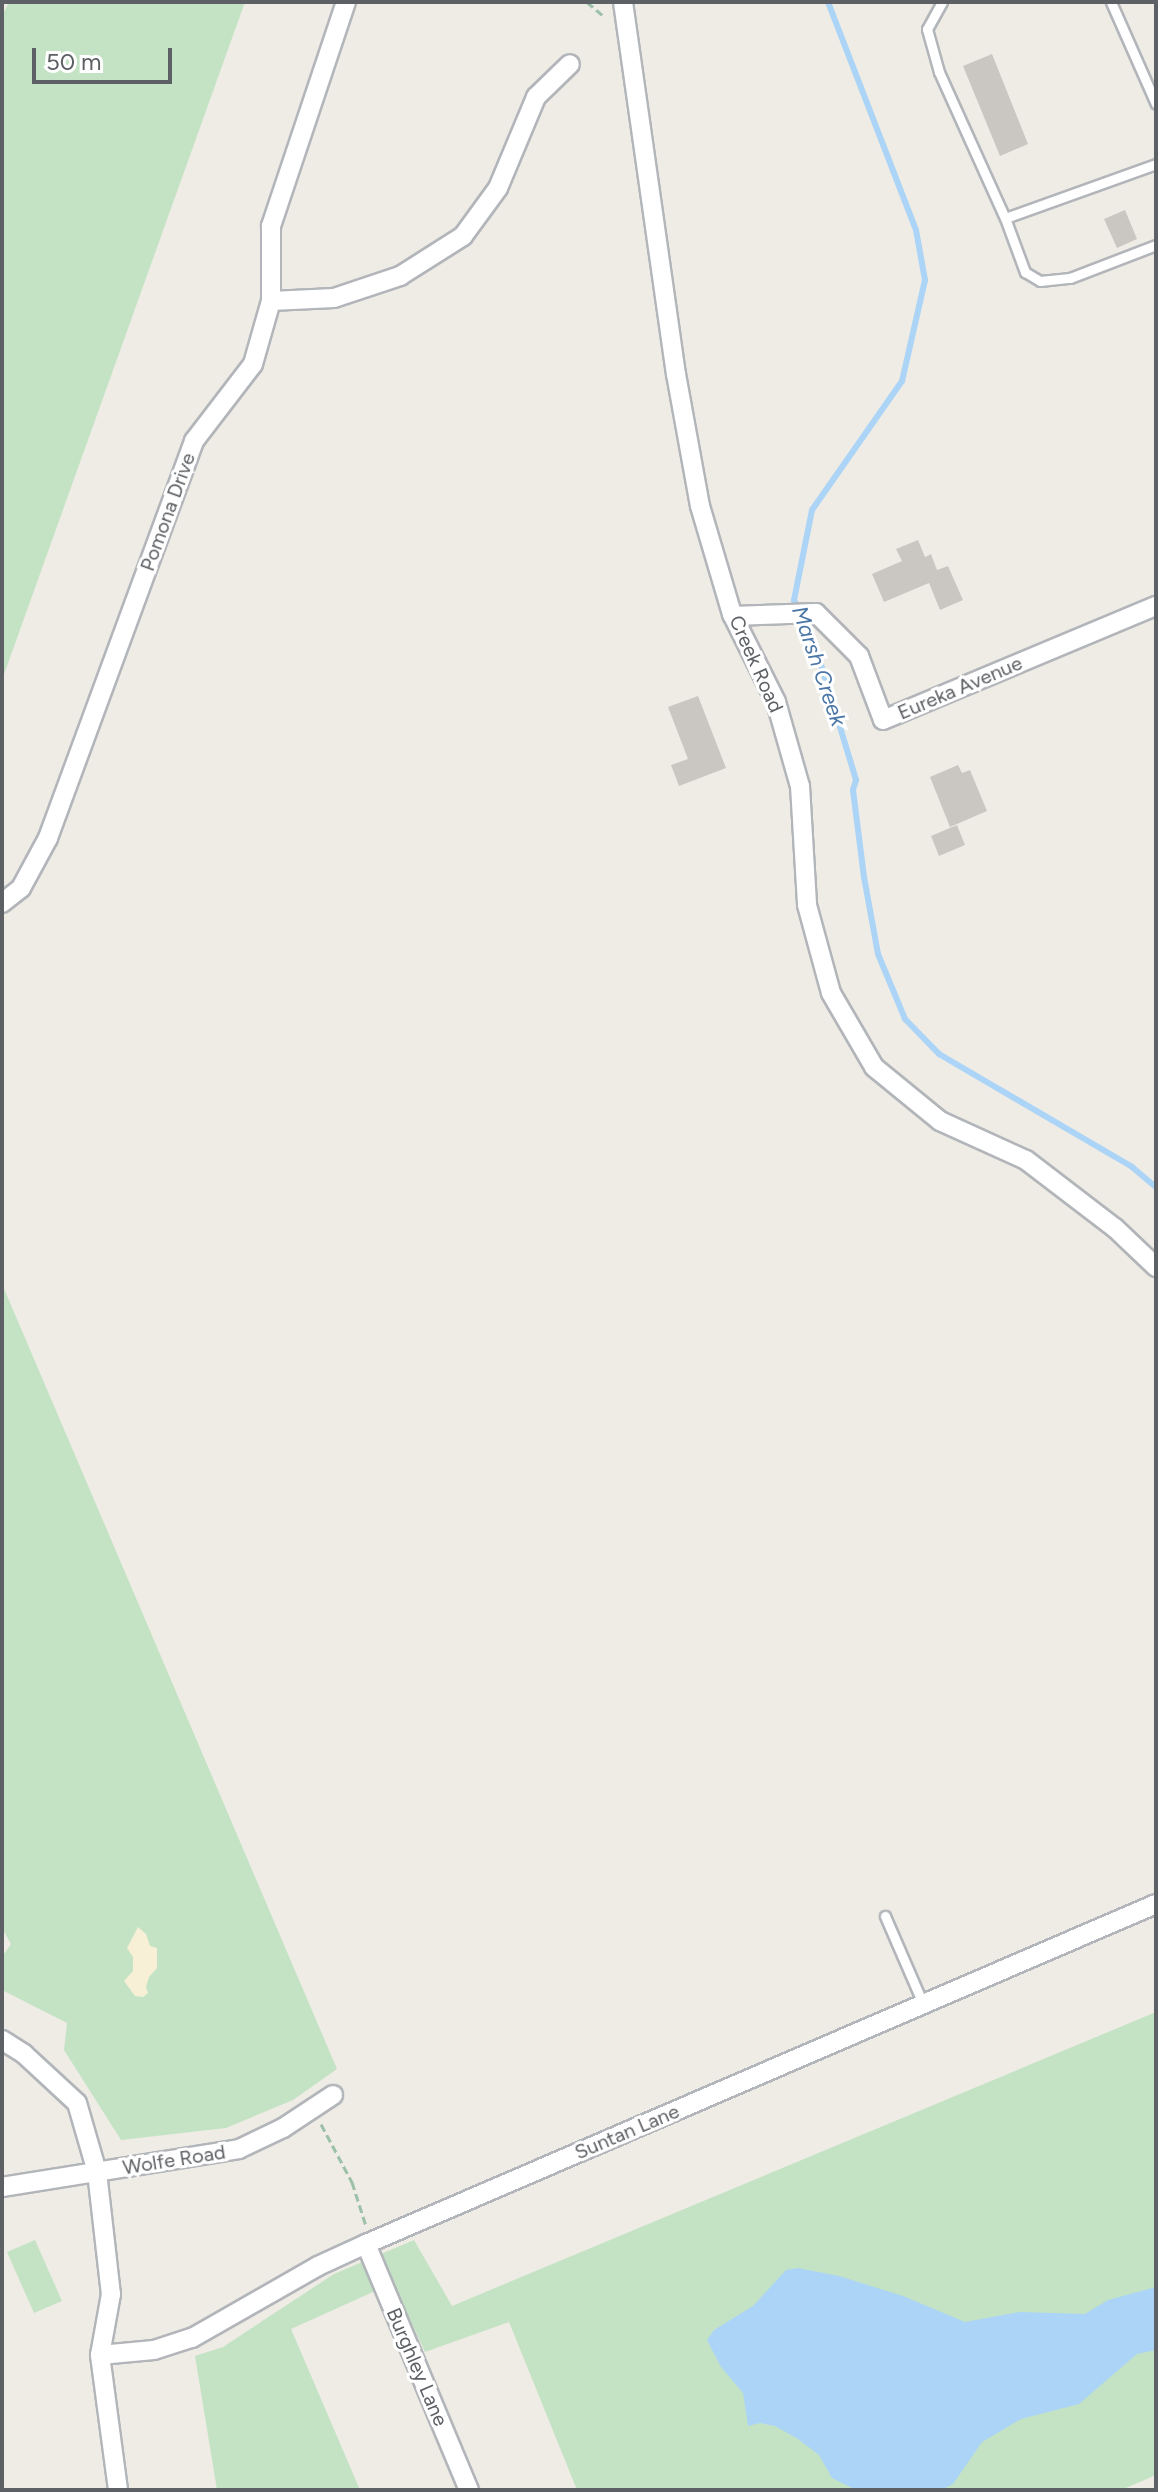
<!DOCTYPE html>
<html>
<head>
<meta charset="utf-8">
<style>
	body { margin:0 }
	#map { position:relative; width:1158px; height:2492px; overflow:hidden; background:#eeece5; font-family:Figtree,sans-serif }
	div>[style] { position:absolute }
	.green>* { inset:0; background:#c4e3c5 }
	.sand>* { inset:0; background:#f7f0d7 }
	.water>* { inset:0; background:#acd4f7 }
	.stream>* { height:6px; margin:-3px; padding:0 3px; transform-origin:3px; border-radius:3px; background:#acd4f7 }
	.building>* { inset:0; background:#cac7c2 }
	.path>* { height:3px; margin-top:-1.5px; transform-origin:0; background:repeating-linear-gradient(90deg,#9dc1a8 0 8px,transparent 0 12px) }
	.roads { filter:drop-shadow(2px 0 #b2b5b9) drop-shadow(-2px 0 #b2b5b9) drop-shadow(0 2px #b2b5b9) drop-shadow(0 -2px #b2b5b9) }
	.service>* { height:9px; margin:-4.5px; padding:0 4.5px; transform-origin:4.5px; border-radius:4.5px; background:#fff }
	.minor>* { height:18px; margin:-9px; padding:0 9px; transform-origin:9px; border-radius:9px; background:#fff }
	span { translate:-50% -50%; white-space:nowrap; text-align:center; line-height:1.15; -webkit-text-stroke:6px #fff; paint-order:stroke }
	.street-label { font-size:20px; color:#5d6064 }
	.water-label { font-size:22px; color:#4b76a7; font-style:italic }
	.frame { position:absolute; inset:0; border:4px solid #5d6064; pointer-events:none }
	.scale { position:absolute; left:32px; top:48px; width:140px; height:36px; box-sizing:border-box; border:4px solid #5d6064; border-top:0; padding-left:10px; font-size:24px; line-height:28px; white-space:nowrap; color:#5d6064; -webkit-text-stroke:6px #fff; paint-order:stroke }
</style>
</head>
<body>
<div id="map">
	<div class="green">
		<i style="clip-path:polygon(9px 2px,245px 2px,2px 680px,2px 16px)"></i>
		<i style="clip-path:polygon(2px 1284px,337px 2069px,293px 2100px,226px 2128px,121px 2140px,64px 2050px,67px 2023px,2px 1990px,2px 1957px,11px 1944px,2px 1928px)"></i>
		<i style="clip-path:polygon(1156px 2012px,1156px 2475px,1121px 2490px,577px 2490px,509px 2322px,425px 2352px,393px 2283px,291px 2329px,360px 2490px,217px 2490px,195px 2356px,223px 2347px,334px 2274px,414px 2240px,452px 2306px)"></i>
		<i style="clip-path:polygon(35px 2240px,62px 2301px,34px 2313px,7px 2252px)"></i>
	</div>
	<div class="sand">
		<i style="clip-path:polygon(138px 1927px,146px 1934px,150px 1946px,157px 1948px,157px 1968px,149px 1977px,146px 1987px,148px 1993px,143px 1997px,135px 1996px,124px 1981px,133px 1971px,133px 1957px,127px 1948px)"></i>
	</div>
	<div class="water">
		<i style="clip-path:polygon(798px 2268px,839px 2276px,903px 2296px,965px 2322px,1020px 2312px,1085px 2314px,1108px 2300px,1156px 2287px,1156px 2350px,1137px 2354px,1079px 2404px,1021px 2419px,982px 2442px,953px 2484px,941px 2490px,856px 2490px,832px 2478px,819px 2455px,798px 2439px,775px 2426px,760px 2423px,748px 2426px,743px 2393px,721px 2367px,707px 2340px,714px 2330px,753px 2306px,786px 2270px)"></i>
	</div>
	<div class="stream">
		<i style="left:828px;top:2px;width:244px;rotate:68.9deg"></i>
		<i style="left:916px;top:230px;width:51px;rotate:79.8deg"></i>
		<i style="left:925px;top:280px;width:104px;rotate:102.8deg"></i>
		<i style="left:902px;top:381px;width:157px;rotate:124.9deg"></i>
		<i style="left:812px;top:510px;width:92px;rotate:101.3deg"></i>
		<i style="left:794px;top:600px;width:53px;rotate:65.4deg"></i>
		<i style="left:816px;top:648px;width:138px;rotate:73.1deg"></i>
		<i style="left:856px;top:780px;width:10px;rotate:107deg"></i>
		<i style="left:853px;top:790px;width:88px;rotate:82.8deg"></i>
		<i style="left:864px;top:877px;width:78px;rotate:79.7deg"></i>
		<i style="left:878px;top:954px;width:70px;rotate:67.4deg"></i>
		<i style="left:905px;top:1019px;width:49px;rotate:45.8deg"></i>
		<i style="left:939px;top:1054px;width:224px;rotate:30.3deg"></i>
		<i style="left:1132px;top:1167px;width:31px;rotate:40deg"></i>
	</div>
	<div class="building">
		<i style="clip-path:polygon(992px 54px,1028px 144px,1000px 156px,963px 66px)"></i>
		<i style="clip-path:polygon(1125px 210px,1137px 239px,1117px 248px,1104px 219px)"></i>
		<i style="clip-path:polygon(918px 540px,925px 557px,931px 554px,937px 570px,948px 566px,963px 600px,940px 610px,929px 583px,884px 602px,872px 574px,902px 561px,896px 549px)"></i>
		<i style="clip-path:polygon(698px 696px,726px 768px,679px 786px,671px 765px,688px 759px,668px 707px)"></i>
		<i style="clip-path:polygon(958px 765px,962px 773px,970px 770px,987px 811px,950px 827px,930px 777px)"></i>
		<i style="clip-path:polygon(957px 825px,965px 845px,939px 856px,931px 836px)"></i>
	</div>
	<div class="path">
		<i style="left:587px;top:2px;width:23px;rotate:40deg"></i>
		<i style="left:321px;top:2124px;width:66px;rotate:61.9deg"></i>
		<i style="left:352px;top:2182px;width:46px;rotate:72.3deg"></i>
	</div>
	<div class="roads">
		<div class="service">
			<i style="left:942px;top:2px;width:31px;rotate:119deg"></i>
			<i style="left:927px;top:29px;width:45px;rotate:74.4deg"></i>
			<i style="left:939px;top:72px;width:160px;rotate:65.7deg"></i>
			<i style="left:1111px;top:2px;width:111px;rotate:66.2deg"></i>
			<i style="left:1156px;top:164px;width:160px;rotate:160.3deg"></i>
			<i style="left:1005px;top:218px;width:58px;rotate:69.7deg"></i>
			<i style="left:1025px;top:272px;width:17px;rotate:31deg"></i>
			<i style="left:1040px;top:281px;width:30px;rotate:-6deg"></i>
			<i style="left:1070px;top:278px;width:92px;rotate:-21deg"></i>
			<i style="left:885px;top:1916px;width:96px;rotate:66.6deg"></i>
		</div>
		<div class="minor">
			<i style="left:623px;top:2px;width:376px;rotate:81.9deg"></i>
			<i style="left:676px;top:374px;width:134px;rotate:79.7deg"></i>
			<i style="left:700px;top:506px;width:113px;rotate:73.5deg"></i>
			<i style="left:732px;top:614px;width:98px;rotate:63.4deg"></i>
			<i style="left:776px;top:702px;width:87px;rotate:74.1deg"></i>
			<i style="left:800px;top:786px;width:119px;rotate:86.6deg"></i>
			<i style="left:807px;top:905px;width:91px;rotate:74.7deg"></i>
			<i style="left:831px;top:993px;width:86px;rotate:59.8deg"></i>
			<i style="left:874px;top:1067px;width:85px;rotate:39.3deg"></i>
			<i style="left:940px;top:1121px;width:94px;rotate:24.4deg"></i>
			<i style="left:1026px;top:1160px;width:112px;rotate:37.4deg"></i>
			<i style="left:1115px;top:1228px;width:57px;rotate:43.6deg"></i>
			<i style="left:271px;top:301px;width:63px;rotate:-2.7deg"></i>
			<i style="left:334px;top:298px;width:70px;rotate:-18.4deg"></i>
			<i style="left:400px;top:276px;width:75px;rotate:-32.4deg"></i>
			<i style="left:463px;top:236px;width:59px;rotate:-53.9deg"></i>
			<i style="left:498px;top:188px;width:99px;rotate:-67.3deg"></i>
			<i style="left:536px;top:97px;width:47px;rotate:-44.1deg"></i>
			<i style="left:733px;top:616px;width:83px;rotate:-2.1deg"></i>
			<i style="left:816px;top:613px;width:61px;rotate:45deg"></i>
			<i style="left:859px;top:656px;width:68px;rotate:69.4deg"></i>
			<i style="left:883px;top:720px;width:296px;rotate:-22.7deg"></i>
			<i style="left:2px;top:903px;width:24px;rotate:-38deg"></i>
			<i style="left:21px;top:888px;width:57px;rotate:-61.6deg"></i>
			<i style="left:48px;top:838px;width:423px;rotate:-69.8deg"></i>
			<i style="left:194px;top:441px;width:97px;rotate:-52.5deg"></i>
			<i style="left:253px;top:364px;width:66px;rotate:-74.1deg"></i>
			<i style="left:271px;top:301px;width:75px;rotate:-90deg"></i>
			<i style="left:271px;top:226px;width:236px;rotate:-71.5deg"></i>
			<i style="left:2px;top:2040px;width:26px;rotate:32deg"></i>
			<i style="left:24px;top:2054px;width:72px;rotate:42.8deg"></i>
			<i style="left:77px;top:2103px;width:72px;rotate:73.8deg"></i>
			<i style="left:97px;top:2172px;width:123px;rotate:83.5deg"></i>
			<i style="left:111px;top:2294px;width:62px;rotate:100.2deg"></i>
			<i style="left:100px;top:2355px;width:136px;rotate:82.4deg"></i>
			<i style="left:2px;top:2187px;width:240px;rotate:-9.1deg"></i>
			<i style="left:239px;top:2149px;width:49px;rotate:-25.5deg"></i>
			<i style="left:283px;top:2128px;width:60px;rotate:-33.4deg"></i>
			<i style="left:366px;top:2244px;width:267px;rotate:67.3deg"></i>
			<i style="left:100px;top:2355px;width:54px;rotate:-5.3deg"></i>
			<i style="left:154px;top:2350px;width:40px;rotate:-18deg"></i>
			<i style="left:192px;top:2338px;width:145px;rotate:-29.7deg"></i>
			<i style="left:318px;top:2266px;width:53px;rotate:-24.6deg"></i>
			<i style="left:366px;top:2244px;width:860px;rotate:-23.29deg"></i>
		</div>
	</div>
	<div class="street-label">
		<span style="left:168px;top:512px;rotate:-70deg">Pomona Drive</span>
		<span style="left:756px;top:664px;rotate:66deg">Creek Road</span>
		<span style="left:960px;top:688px;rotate:-23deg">Eureka Avenue</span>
		<span style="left:627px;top:2132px;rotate:-23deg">Suntan Lane</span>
		<span style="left:174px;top:2160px;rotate:-9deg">Wolfe Road</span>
		<span style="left:417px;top:2367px;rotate:67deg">Burghley Lane</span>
	</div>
	<div class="water-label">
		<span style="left:819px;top:666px;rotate:71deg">Marsh Creek</span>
	</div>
	<div class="frame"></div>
	<div class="scale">50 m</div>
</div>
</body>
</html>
